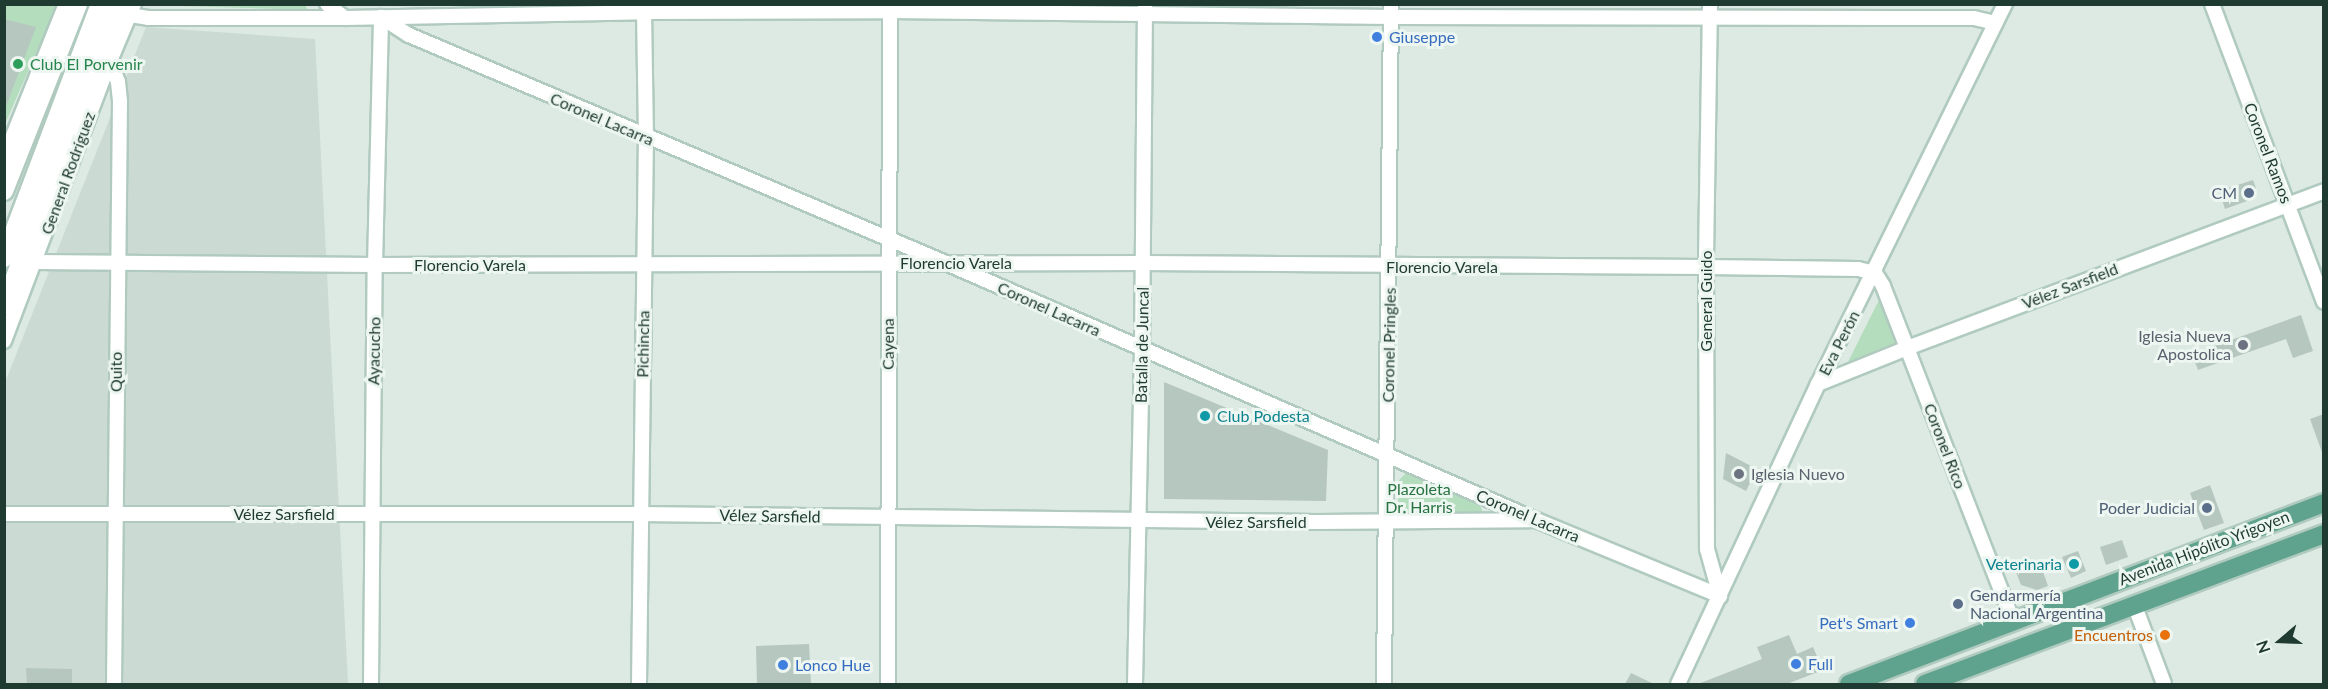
<!DOCTYPE html>
<html>
<head>
<meta charset="utf-8">
<style>
	body { margin:0 }
	#map { position:relative; width:2328px; height:689px; overflow:hidden; background:#ddeae3; font-family:Lato,sans-serif }
	div>[style] { position:absolute }
	.built>* { inset:0; background:#cbdad2 }
	.green>* { inset:0; background:#b4ddbd }
	.building>* { inset:0; background:#b5c7bf }
	.roads { filter:drop-shadow(2px 0 #b0cabf) drop-shadow(-2px 0 #b0cabf) drop-shadow(0 2px #b0cabf) drop-shadow(0 -2px #b0cabf) }
	.minor>* { height:14px; margin:-7px; padding:0 7px; transform-origin:7px; border-radius:7px; background:#fff }
	.secondary>* { height:18px; margin:-9px; padding:0 9px; transform-origin:9px; border-radius:9px; background:#fff }
	.primary>* { height:18px; margin:-9px; padding:0 9px; transform-origin:9px; border-radius:9px; background:#5fa28d }
	.dots>* { width:16px; height:16px; translate:-50% -50%; box-sizing:border-box; border:3px solid #edf6f1; border-radius:50% }
	span { translate:-50% -50%; white-space:nowrap; text-align:center; line-height:1.15; -webkit-text-stroke:6px #edf6f1; paint-order:stroke }
	.shop-label { font-size:16px; color:#366cbe }
	.left { translate:0 -50%; text-align:left }
	.right { translate:-100% -50%; text-align:right }
	.leisure-label { font-size:16px; color:#27864d }
	.street-label { font-size:16px; color:#1e3a31 }
	.service-label { font-size:16px; color:#4e5e75 }
	.worship-label { font-size:16px; color:#5b616d }
	.culture-label { font-size:16px; color:#0d838f }
	.park-label { font-size:16px; color:#277240 }
	.food-label { font-size:16px; color:#c56008 }
	.frame { position:absolute; inset:0; border:6px solid #1e3a31; pointer-events:none }
	.north { position:absolute; left:2250px; top:611px; width:60px; height:60px; -webkit-text-stroke:4px #edf6f1; paint-order:stroke; rotate:251deg; font-size:16px; font-weight:700; line-height:24px; text-align:center; color:#1e3a31 }
	.north::after { content:''; display:block; margin:auto; width:21px; height:27px; background:#1e3a31; clip-path:polygon(50% 0,100% 100%,50% 72%,0 100%) }
</style>
</head>
<body>
<div id="map">
	<div class="built">
		<i style="clip-path:polygon(146px 27px,315px 39px,348px 684px,5px 684px,4px 385px)"></i>
	</div>
	<div class="green">
		<i style="clip-path:polygon(5px 5px,57px 5px,5px 124px)"></i>
		<i style="clip-path:polygon(305px 5px,308px 10px,149px 5px,305px 4px)"></i>
		<i style="clip-path:polygon(1880px 298px,1896px 344px,1848px 362px)"></i>
		<i style="clip-path:polygon(1406px 473px,1479px 503px,1482px 510px,1478px 517px,1404px 516px,1398px 508px,1399px 480px)"></i>
	</div>
	<div class="building">
		<i style="clip-path:polygon(4px 19px,36px 27px,5px 109px,4px 109px)"></i>
		<i style="clip-path:polygon(2253px 180px,2256px 188px,2247px 201px,2225px 209px,2219px 191px)"></i>
		<i style="clip-path:polygon(2301px 315px,2313px 351px,2293px 358px,2286px 339px,2198px 370px,2192px 354px)"></i>
		<i style="clip-path:polygon(1164px 382px,1328px 450px,1326px 501px,1164px 499px)"></i>
		<i style="clip-path:polygon(2324px 414px,2324px 455px,2323px 455px,2310px 419px)"></i>
		<i style="clip-path:polygon(1726px 453px,1757px 469px,1746px 491px,1723px 479px)"></i>
		<i style="clip-path:polygon(2210px 485px,2224px 523px,2204px 530px,2190px 493px)"></i>
		<i style="clip-path:polygon(2122px 540px,2128px 557px,2106px 565px,2100px 547px)"></i>
		<i style="clip-path:polygon(2078px 551px,2086px 571px,2071px 578px,2062px 557px)"></i>
		<i style="clip-path:polygon(2040px 563px,2048px 586px,2037px 590px,2021px 585px,2016px 572px)"></i>
		<i style="clip-path:polygon(1789px 635px,1797px 654px,1813px 647px,1823px 670px,1787px 684px,1698px 684px,1762px 659px,1757px 647px)"></i>
		<i style="clip-path:polygon(809px 644px,811px 684px,757px 684px,756px 646px)"></i>
		<i style="clip-path:polygon(26px 668px,72px 669px,72px 684px,27px 684px)"></i>
		<i style="clip-path:polygon(1631px 673px,1654px 684px,1625px 684px)"></i>
	</div>
	<div class="roads">
		<div class="minor">
			<i style="left:327px;top:4px;width:23px;rotate:38deg"></i>
			<i style="left:1710px;top:4px;width:263px;rotate:90.9deg"></i>
			<i style="left:1706px;top:267px;width:282px;rotate:89.8deg"></i>
			<i style="left:1707px;top:549px;width:49px;rotate:74.5deg"></i>
			<i style="left:2212px;top:4px;width:318px;rotate:69.4deg"></i>
			<i style="left:130px;top:15px;width:18px;rotate:9deg"></i>
			<i style="left:148px;top:18px;width:197px"></i>
			<i style="left:345px;top:18px;width:299px;rotate:-1.1deg"></i>
			<i style="left:644px;top:12px;width:246px;rotate:-0.2deg"></i>
			<i style="left:890px;top:11px;width:501px;rotate:0.69deg"></i>
			<i style="left:1391px;top:17px;width:583px;rotate:0.1deg"></i>
			<i style="left:1974px;top:18px;width:22px;rotate:13deg"></i>
			<i style="left:381px;top:17px;width:33px;rotate:33deg"></i>
			<i style="left:409px;top:35px;width:583px;rotate:23.01deg"></i>
			<i style="left:946px;top:263px;width:644px;rotate:23.54deg"></i>
			<i style="left:1536px;top:520px;width:199px;rotate:22.4deg"></i>
			<i style="left:110px;top:61px;width:22px;rotate:69deg"></i>
			<i style="left:118px;top:82px;width:19px;rotate:84deg"></i>
			<i style="left:120px;top:101px;width:583px;rotate:90.59deg"></i>
			<i style="left:4px;top:158px;width:166px;rotate:-68.1deg"></i>
			<i style="left:35px;top:262px;width:340px;rotate:0.5deg"></i>
			<i style="left:375px;top:265px;width:768px;rotate:-0.15deg"></i>
			<i style="left:1143px;top:263px;width:563px;rotate:0.41deg"></i>
			<i style="left:1706px;top:267px;width:152px;rotate:0.8deg"></i>
			<i style="left:1858px;top:269px;width:17px;rotate:13deg"></i>
			<i style="left:1875px;top:273px;width:15px;rotate:58deg"></i>
			<i style="left:1883px;top:286px;width:359px;rotate:68.8deg"></i>
			<i style="left:4px;top:341px;width:299px;rotate:-69.3deg"></i>
			<i style="left:110px;top:61px;width:62px;rotate:-67.2deg"></i>
			<i style="left:1818px;top:384px;width:96px;rotate:-22deg"></i>
			<i style="left:1907px;top:348px;width:446px;rotate:-20.6deg"></i>
			<i style="left:4px;top:514px;width:636px"></i>
			<i style="left:640px;top:514px;width:677px;rotate:0.68deg"></i>
			<i style="left:1317px;top:522px;width:219px;rotate:-0.5deg"></i>
			<i style="left:2134px;top:604px;width:85px;rotate:69.4deg"></i>
			<i style="left:371px;top:684px;width:419px;rotate:-89.5deg"></i>
			<i style="left:375px;top:265px;width:248px;rotate:-88.6deg"></i>
			<i style="left:639px;top:684px;width:546px;rotate:-89.27deg"></i>
			<i style="left:646px;top:138px;width:134px;rotate:-90.9deg"></i>
			<i style="left:888px;top:684px;width:680px;rotate:-89.83deg"></i>
			<i style="left:1135px;top:684px;width:334px;rotate:-88.8deg"></i>
			<i style="left:1142px;top:350px;width:346px;rotate:-89.5deg"></i>
			<i style="left:1384px;top:684px;width:680px;rotate:-89.41deg"></i>
			<i style="left:1678px;top:684px;width:331px;rotate:-65deg"></i>
			<i style="left:1818px;top:384px;width:424px;rotate:-63.8deg"></i>
		</div>
		<div class="secondary">
			<i style="left:4px;top:191px;width:201px;rotate:-68.4deg"></i>
			<i style="left:4px;top:258px;width:272px;rotate:-69.3deg"></i>
			<i style="left:4px;top:306px;width:323px;rotate:-69.2deg"></i>
		</div>
		<div class="primary">
			<i style="left:1849px;top:684px;width:508px;rotate:-20.86deg"></i>
			<i style="left:1925px;top:684px;width:426px;rotate:-20.6deg"></i>
		</div>
	</div>
	<div class="dots">
		<i style="left:1377px;top:37px;background:#3f7fe0"></i>
		<i style="left:18px;top:64px;background:#2e9e5b"></i>
		<i style="left:2249px;top:193px;background:#5c6f8a"></i>
		<i style="left:2243px;top:345px;background:#6b7280"></i>
		<i style="left:1205px;top:416px;background:#0f9aa8"></i>
		<i style="left:1739px;top:474px;background:#6b7280"></i>
		<i style="left:2207px;top:508px;background:#5c6f8a"></i>
		<i style="left:2074px;top:564px;background:#0f9aa8"></i>
		<i style="left:1958px;top:604px;background:#5c6f8a"></i>
		<i style="left:1910px;top:623px;background:#3f7fe0"></i>
		<i style="left:2165px;top:635px;background:#e8710a"></i>
		<i style="left:1796px;top:664px;background:#3f7fe0"></i>
		<i style="left:783px;top:665px;background:#3f7fe0"></i>
	</div>
	<div class="shop-label">
		<span class="left" style="left:1389px;top:37px">Giuseppe</span>
		<span class="right" style="left:1898px;top:623px">Pet's Smart</span>
		<span class="left" style="left:1808px;top:664px">Full</span>
		<span class="left" style="left:795px;top:665px">Lonco Hue</span>
	</div>
	<div class="leisure-label">
		<span class="left" style="left:30px;top:64px">Club El Porvenir</span>
	</div>
	<div class="street-label">
		<span style="left:602px;top:119px;rotate:23deg">Coronel Lacarra</span>
		<span style="left:2268px;top:153px;rotate:69deg">Coronel Ramos</span>
		<span style="left:68px;top:173px;rotate:-70deg">General Rodríguez</span>
		<span style="left:956px;top:263px">Florencio Varela</span>
		<span style="left:470px;top:265px">Florencio Varela</span>
		<span style="left:1442px;top:267px">Florencio Varela</span>
		<span style="left:2070px;top:286px;rotate:-21deg">Vélez Sarsfield</span>
		<span style="left:1706px;top:301px;rotate:-90deg">General Guido</span>
		<span style="left:1049px;top:309px;rotate:24deg">Coronel Lacarra</span>
		<span style="left:1839px;top:343px;rotate:-63deg">Eva Perón</span>
		<span style="left:643px;top:344px;rotate:-89deg">Pichincha</span>
		<span style="left:888px;top:344px;rotate:-90deg">Cayena</span>
		<span style="left:1142px;top:345px;rotate:-89deg">Batalla de Juncal</span>
		<span style="left:1389px;top:345px;rotate:-89deg">Coronel Pringles</span>
		<span style="left:374px;top:351px;rotate:-89deg">Ayacucho</span>
		<span style="left:116px;top:372px;rotate:-90deg">Quito</span>
		<span style="left:1945px;top:446px;rotate:69deg">Coronel Rico</span>
		<span style="left:284px;top:514px">Vélez Sarsfield</span>
		<span style="left:770px;top:516px;rotate:1deg">Vélez Sarsfield</span>
		<span style="left:1528px;top:516px;rotate:23deg">Coronel Lacarra</span>
		<span style="left:1256px;top:522px">Vélez Sarsfield</span>
		<span style="left:2204px;top:548px;rotate:-21deg">Avenida Hipólito Yrigoyen</span>
	</div>
	<div class="service-label">
		<span class="right" style="left:2237px;top:193px">CM</span>
		<span class="right" style="left:2195px;top:508px">Poder Judicial</span>
		<span class="left" style="left:1970px;top:604px">Gendarmería<br>Nacional Argentina</span>
	</div>
	<div class="worship-label">
		<span class="right" style="left:2231px;top:345px">Iglesia Nueva<br>Apostolica</span>
		<span class="left" style="left:1751px;top:474px">Iglesia Nuevo</span>
	</div>
	<div class="culture-label">
		<span class="left" style="left:1217px;top:416px">Club Podesta</span>
		<span class="right" style="left:2062px;top:564px">Veterinaria</span>
	</div>
	<div class="park-label">
		<span style="left:1419px;top:498px">Plazoleta<br>Dr. Harris</span>
	</div>
	<div class="food-label">
		<span class="right" style="left:2153px;top:635px">Encuentros</span>
	</div>
	<div class="frame"></div>
	<div class="north">N</div>
</div>
</body>
</html>
